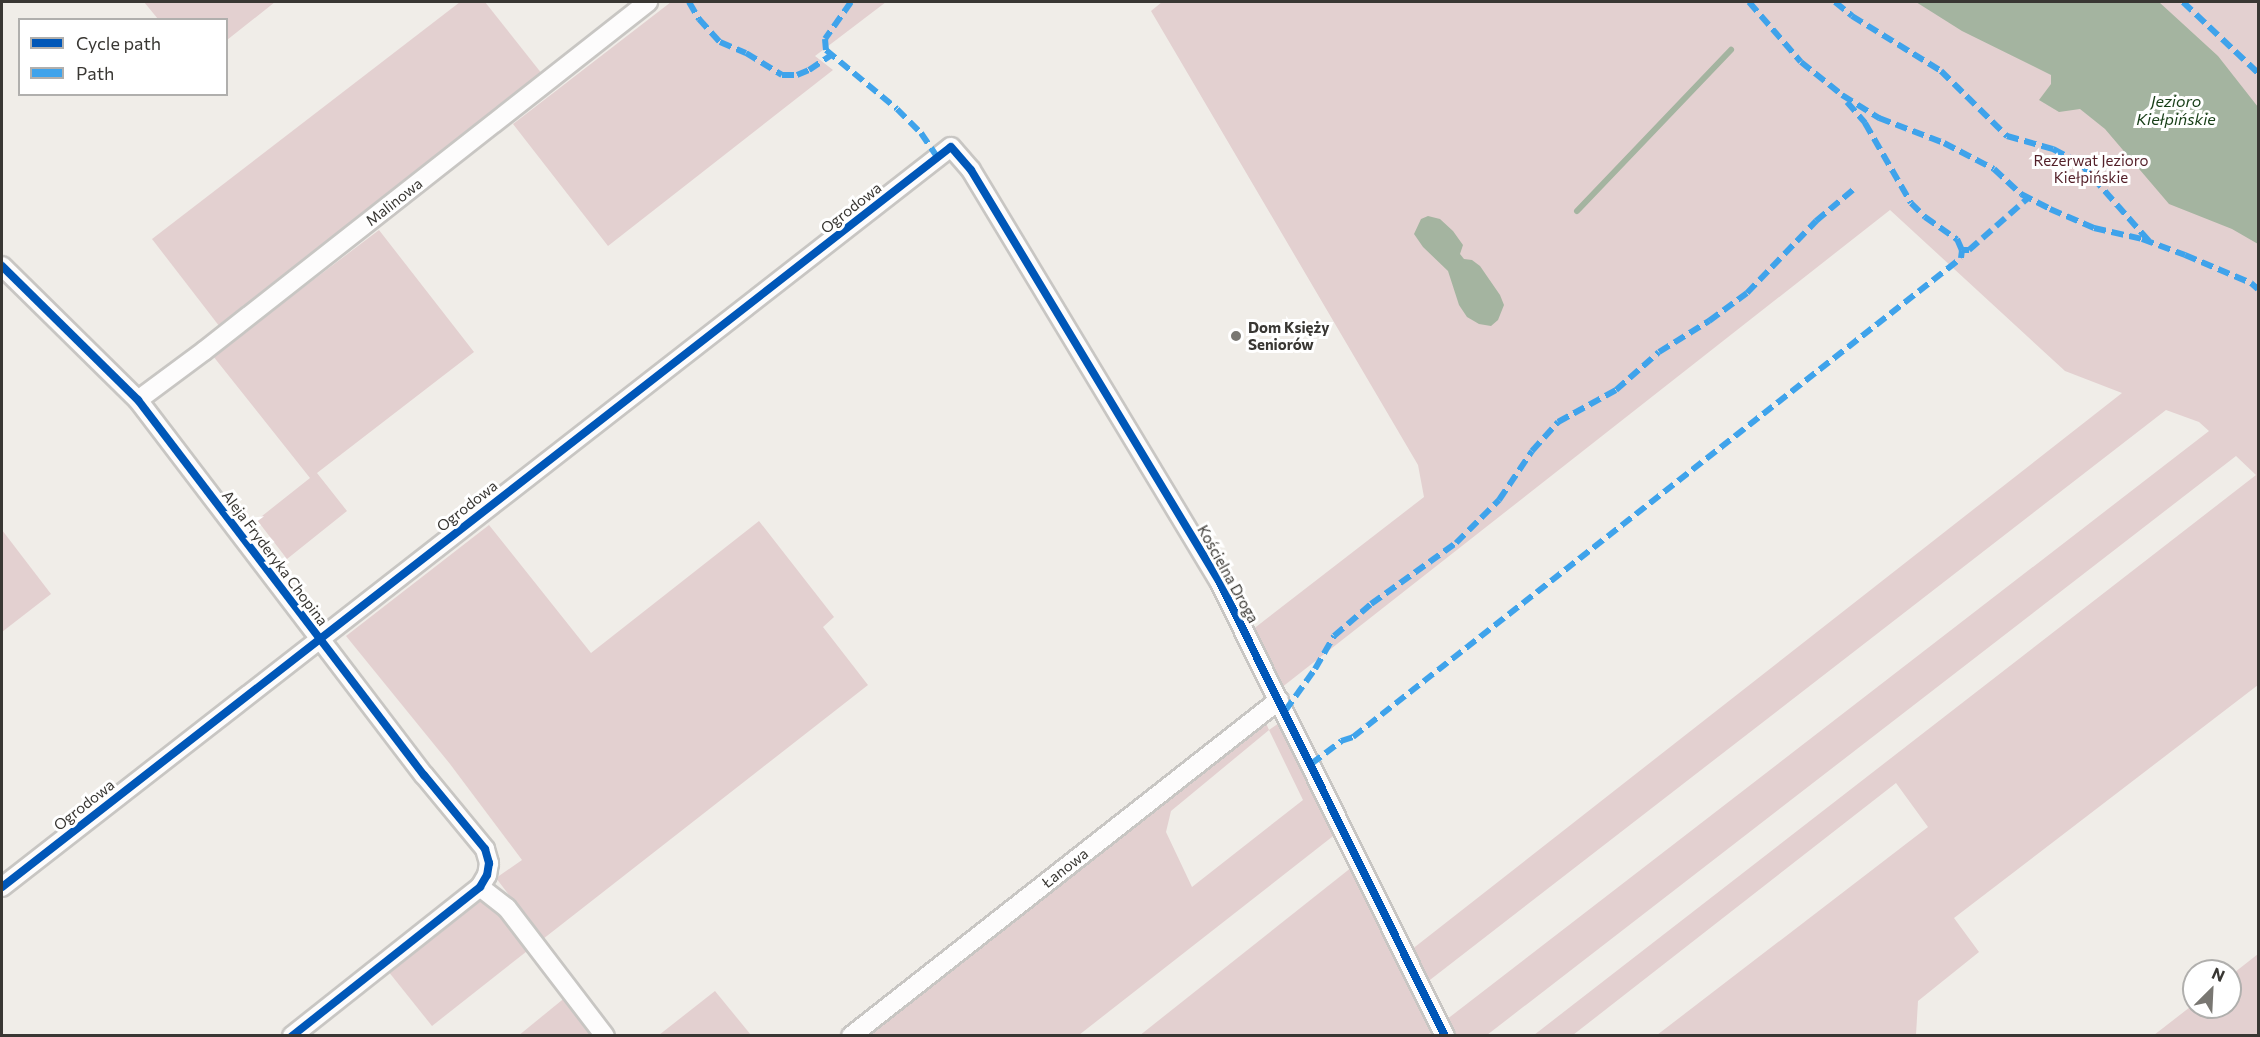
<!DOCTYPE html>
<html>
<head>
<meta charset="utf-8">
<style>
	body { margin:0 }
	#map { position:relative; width:2260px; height:1037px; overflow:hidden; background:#f0ede8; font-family:Commissioner,sans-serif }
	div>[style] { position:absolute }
	.green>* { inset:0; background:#e3d0d0 }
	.water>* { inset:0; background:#a4b4a0 }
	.stream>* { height:6px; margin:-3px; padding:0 3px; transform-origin:3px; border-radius:3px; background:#a4b4a0 }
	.roads { filter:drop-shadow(2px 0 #c8c6c3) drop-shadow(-2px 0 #c8c6c3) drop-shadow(0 2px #c8c6c3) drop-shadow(0 -2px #c8c6c3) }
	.minor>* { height:18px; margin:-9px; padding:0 9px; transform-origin:9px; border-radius:9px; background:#fdfcfc }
	.quiet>* { height:6px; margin-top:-3px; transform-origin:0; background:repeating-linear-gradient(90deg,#3fa3eb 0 12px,transparent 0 18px) }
	.cycleway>* { height:8px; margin:-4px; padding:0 4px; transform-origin:4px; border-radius:4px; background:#0057b8 }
	.dots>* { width:16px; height:16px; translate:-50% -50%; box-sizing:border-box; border:3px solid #fff; border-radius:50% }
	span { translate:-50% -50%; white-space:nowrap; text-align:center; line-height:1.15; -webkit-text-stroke:6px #fff; paint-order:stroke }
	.park-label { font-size:15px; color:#531f28 }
	.street-label { font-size:15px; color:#393733 }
	.poi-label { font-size:15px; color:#393733; font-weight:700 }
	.left { translate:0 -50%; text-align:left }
	.water-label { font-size:16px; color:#173e17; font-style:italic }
	.frame { position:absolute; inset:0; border:3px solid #393733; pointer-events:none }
	.legend { position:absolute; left:18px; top:18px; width:210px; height:78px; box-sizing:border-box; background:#fff; border:2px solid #b0afad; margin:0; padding:8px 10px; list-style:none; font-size:18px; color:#393733 }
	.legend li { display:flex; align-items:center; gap:12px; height:30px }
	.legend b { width:30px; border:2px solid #b0afad }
	.north { position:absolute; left:2182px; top:959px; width:60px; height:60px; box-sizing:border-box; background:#fff; border:2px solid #b0afad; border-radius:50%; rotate:24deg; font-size:16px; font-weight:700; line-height:24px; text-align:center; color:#393733 }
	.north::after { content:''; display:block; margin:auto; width:21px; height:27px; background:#797772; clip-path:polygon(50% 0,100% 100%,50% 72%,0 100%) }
</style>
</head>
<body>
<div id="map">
	<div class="green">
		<i style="clip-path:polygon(144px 2px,275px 2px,227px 40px,226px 20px,158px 19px)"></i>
		<i style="clip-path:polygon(460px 2px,485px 2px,546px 79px,223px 331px,152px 239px)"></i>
		<i style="clip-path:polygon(671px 2px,886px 2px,815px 56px,833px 70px,608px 246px,513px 124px)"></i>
		<i style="clip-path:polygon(1162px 2px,2258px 2px,2258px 685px,1954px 918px,1979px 952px,1918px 1001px,1916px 1035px,1657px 1035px,1928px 827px,1896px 783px,1573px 1035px,1534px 1035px,2256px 475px,2236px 456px,1487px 1035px,1454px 1035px,1446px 1020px,2209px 431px,2199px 422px,2166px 410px,1426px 983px,1411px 950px,2122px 393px,2065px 371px,1890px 210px,1281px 688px,1252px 630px,1424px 497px,1418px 465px,1151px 11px)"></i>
		<i style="clip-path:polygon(379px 230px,474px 352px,317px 473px,347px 511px,287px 559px,257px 520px,310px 478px,213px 356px)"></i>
		<i style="clip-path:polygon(759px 521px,834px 617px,823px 627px,868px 685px,543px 939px,496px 878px,522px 860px,450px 764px,346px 636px,489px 525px,591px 653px)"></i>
		<i style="clip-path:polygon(2px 530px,51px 594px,2px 632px)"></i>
		<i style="clip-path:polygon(evenodd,1265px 721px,1269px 730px,1282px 721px,1337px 833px,1079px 1035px,863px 1036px,1265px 721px,1269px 730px,1303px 800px,1192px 887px,1166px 832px,1171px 811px,1269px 730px)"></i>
		<i style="clip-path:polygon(1352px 867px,1436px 1036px,1139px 1036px)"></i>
		<i style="clip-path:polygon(478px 899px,493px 903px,531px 948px,432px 1026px,384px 966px)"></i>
		<i style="clip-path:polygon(2258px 954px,2258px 1035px,2154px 1035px,2194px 1004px,2194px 1007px,2230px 1007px,2230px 976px)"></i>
		<i style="clip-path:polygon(715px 991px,751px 1035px,659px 1035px)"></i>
		<i style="clip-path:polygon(567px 996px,595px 1036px,518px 1036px)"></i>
	</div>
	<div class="water">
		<i style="clip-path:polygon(1916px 2px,2159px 2px,2218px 56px,2258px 107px,2258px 244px,2232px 229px,2169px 204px,2105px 129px,2080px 109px,2059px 112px,2039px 100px,2051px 84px,2051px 75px,1962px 31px)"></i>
		<i style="clip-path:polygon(1428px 216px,1440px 219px,1453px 231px,1463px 245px,1460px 254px,1464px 259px,1472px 260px,1480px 266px,1500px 295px,1504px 305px,1498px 320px,1491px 326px,1479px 324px,1467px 317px,1459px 305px,1448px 271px,1423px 247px,1414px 234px,1421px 219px)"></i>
	</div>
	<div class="stream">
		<i style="left:1577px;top:211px;width:223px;rotate:-46.3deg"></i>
	</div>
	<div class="roads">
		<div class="minor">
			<i style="left:2px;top:266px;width:191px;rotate:44.6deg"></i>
			<i style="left:138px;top:400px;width:472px;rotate:52.7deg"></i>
			<i style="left:424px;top:775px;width:96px;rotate:50.5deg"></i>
			<i style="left:485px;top:849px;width:15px;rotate:74deg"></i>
			<i style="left:489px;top:863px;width:12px;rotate:99deg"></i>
			<i style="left:487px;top:875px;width:14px;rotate:120deg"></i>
			<i style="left:480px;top:887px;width:240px;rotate:141.6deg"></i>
			<i style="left:138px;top:400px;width:82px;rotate:-36.6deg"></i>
			<i style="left:204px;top:351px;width:565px;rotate:-38.17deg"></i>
			<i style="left:2px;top:887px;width:1203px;rotate:-37.95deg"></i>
			<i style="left:951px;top:147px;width:30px;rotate:49deg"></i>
			<i style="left:971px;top:170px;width:480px;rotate:58.9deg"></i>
			<i style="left:1219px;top:581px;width:508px;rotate:63.59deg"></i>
			<i style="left:480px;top:887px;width:34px;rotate:38deg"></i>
			<i style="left:507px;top:908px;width:161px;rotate:52.6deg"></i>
			<i style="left:851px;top:1036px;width:544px;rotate:-38.13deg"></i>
		</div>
	</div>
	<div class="quiet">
		<i style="left:689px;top:2px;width:20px;rotate:60deg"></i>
		<i style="left:699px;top:19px;width:31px;rotate:48deg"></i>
		<i style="left:720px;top:42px;width:28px;rotate:23deg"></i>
		<i style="left:746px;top:53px;width:42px;rotate:31.4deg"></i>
		<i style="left:782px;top:75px;width:15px"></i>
		<i style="left:797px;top:75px;width:13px;rotate:-23deg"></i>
		<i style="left:809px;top:70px;width:27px;rotate:-34deg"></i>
		<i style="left:851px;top:2px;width:45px;rotate:125.1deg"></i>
		<i style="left:825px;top:39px;width:11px;rotate:85deg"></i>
		<i style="left:826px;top:50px;width:92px;rotate:39.7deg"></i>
		<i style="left:897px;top:109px;width:34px;rotate:45deg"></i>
		<i style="left:921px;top:133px;width:29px;rotate:56deg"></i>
		<i style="left:1749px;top:2px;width:79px;rotate:49.1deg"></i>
		<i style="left:1801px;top:62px;width:53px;rotate:38.8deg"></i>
		<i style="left:1842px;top:95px;width:44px;rotate:31.9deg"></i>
		<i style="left:1879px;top:118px;width:70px;rotate:21deg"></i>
		<i style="left:1944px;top:143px;width:56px;rotate:27.5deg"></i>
		<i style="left:1994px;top:169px;width:37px;rotate:43deg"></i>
		<i style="left:2021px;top:194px;width:33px;rotate:27deg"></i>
		<i style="left:2050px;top:209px;width:48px;rotate:23.4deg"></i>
		<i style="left:2094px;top:228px;width:49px;rotate:12.9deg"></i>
		<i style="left:2142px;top:239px;width:46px;rotate:20.4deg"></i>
		<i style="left:2185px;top:255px;width:72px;rotate:23deg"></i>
		<i style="left:2251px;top:283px;width:9px;rotate:41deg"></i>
		<i style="left:1835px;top:2px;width:22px;rotate:39deg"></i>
		<i style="left:1852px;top:16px;width:105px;rotate:31.7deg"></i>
		<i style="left:1941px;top:71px;width:93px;rotate:44.6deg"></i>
		<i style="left:2007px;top:136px;width:48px;rotate:15.8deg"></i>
		<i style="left:2053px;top:149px;width:32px;rotate:28deg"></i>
		<i style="left:2081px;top:164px;width:103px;rotate:48.6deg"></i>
		<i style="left:2183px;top:2px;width:103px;rotate:43.4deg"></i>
		<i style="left:1847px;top:102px;width:28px;rotate:49deg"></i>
		<i style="left:1865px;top:123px;width:92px;rotate:60.1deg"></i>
		<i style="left:1911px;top:203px;width:20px;rotate:45deg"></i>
		<i style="left:1925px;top:217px;width:39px;rotate:35deg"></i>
		<i style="left:1957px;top:239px;width:12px;rotate:66deg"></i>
		<i style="left:1285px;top:711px;width:52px;rotate:-54.5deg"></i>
		<i style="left:1315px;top:669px;width:38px;rotate:-60deg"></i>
		<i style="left:1334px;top:636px;width:49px;rotate:-40.9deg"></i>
		<i style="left:1371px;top:604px;width:105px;rotate:-35.7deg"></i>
		<i style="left:1456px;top:543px;width:61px;rotate:-45deg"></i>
		<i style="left:1499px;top:500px;width:59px;rotate:-56deg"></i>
		<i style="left:1532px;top:451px;width:39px;rotate:-48deg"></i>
		<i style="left:1558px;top:422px;width:66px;rotate:-28.9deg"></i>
		<i style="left:1616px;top:390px;width:57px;rotate:-41.5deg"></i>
		<i style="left:1659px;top:352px;width:59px;rotate:-31.8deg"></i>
		<i style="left:1709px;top:321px;width:47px;rotate:-36.4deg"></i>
		<i style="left:1747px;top:293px;width:100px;rotate:-46.2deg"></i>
		<i style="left:1816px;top:221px;width:50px;rotate:-40.1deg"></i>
		<i style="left:1311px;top:764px;width:38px;rotate:-37deg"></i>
		<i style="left:1341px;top:741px;width:13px;rotate:-18deg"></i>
		<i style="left:1353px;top:737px;width:774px;rotate:-38.23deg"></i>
		<i style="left:1961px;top:258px;width:8px;rotate:-83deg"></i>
		<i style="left:1962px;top:250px;width:7px"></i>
		<i style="left:1969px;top:250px;width:79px;rotate:-41.4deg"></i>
	</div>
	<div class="cycleway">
		<i style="left:2px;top:266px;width:191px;rotate:44.6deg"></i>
		<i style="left:138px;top:400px;width:472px;rotate:52.7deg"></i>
		<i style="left:424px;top:775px;width:96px;rotate:50.5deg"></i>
		<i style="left:485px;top:849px;width:15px;rotate:74deg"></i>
		<i style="left:489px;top:863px;width:12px;rotate:99deg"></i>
		<i style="left:487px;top:875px;width:14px;rotate:120deg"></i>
		<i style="left:480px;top:887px;width:240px;rotate:141.6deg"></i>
		<i style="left:2px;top:887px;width:1203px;rotate:-37.95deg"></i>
		<i style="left:951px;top:147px;width:30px;rotate:49deg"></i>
		<i style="left:971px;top:170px;width:480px;rotate:58.9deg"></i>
		<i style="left:1219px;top:581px;width:508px;rotate:63.59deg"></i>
	</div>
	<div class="dots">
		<i style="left:1236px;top:336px;background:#797772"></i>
	</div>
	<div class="park-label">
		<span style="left:2091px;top:169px">Rezerwat Jezioro<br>Kiełpińskie</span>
	</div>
	<div class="street-label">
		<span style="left:394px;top:202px;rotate:-38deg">Malinowa</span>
		<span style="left:851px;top:208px;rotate:-38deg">Ogrodowa</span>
		<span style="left:467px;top:506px;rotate:-38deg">Ogrodowa</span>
		<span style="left:275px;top:558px;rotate:53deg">Aleja Fryderyka Chopina</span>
		<span style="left:1228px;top:574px;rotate:61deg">Kościelna Droga</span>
		<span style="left:84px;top:805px;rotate:-38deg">Ogrodowa</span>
		<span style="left:1065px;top:868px;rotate:-38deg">Łanowa</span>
	</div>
	<div class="poi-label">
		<span class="left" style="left:1248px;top:336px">Dom Księży<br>Seniorów</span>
	</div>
	<div class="water-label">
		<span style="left:2176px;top:110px">Jezioro<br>Kiełpińskie</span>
	</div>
	<div class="frame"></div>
	<ul class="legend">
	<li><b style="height:8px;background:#0057b8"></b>Cycle path</li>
	<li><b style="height:8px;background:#3fa3eb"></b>Path</li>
	</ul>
	<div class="north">N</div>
</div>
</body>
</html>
